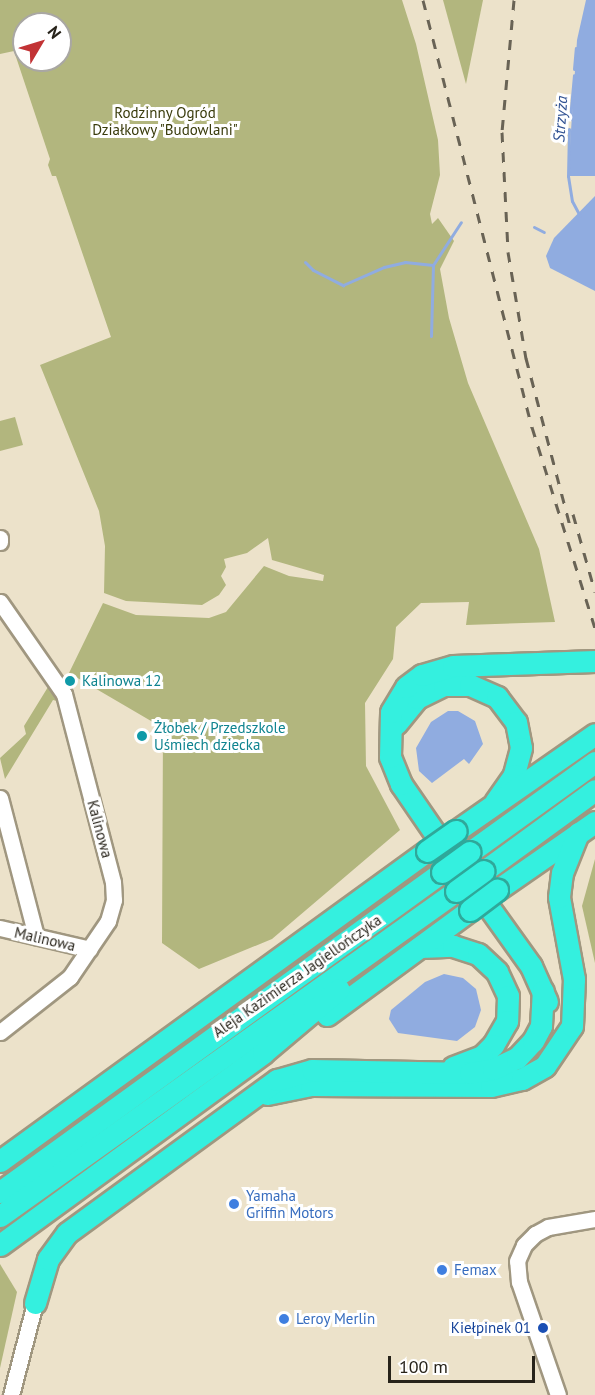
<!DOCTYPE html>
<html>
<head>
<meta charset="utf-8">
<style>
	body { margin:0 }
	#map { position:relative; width:595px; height:1395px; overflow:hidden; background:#ece2ca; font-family:"PT Sans",sans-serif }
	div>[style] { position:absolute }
	.green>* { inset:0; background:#b2b67e }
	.water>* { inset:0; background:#90ace0 }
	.stream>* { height:3px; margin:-1.5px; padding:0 1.5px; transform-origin:1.5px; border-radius:1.5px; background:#90ace0 }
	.highway-tunnel>* { height:21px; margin-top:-10.5px; transform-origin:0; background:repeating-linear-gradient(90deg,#c5bca7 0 21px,transparent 0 31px) }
	.roads { filter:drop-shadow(2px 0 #a09780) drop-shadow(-2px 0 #a09780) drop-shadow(0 2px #a09780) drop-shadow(0 -2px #a09780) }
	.minor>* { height:15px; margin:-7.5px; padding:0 7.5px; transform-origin:7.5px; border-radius:7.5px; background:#fff }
	.highway>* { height:21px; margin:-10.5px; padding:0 10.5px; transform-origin:10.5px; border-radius:10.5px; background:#34f0df }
	.rail>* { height:3px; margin-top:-1.5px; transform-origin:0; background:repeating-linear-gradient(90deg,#696355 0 10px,transparent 0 20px) }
	.bridges { filter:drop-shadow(2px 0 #2fa89a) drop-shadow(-2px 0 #2fa89a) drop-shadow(0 2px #2fa89a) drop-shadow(0 -2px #2fa89a) }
	.highway-bridge>* { height:21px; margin:-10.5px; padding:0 10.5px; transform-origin:10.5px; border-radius:10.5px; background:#34f0df }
	.dots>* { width:16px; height:16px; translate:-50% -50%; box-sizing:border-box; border:3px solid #fff; border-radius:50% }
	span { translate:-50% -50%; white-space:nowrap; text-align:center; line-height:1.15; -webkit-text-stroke:6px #fff; paint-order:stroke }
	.park-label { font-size:15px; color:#393b0b }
	.culture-label { font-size:15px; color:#0d838f }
	.left { translate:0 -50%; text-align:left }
	.street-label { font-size:15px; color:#27231a }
	.shop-label { font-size:15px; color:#366cbe }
	.transit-label { font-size:15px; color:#164399 }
	.right { translate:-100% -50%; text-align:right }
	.water-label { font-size:16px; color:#325393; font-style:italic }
	.north { position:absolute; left:12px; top:12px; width:60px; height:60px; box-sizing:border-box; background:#fff; border:2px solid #a9a7a3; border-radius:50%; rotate:52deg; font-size:16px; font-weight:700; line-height:24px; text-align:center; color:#27231a }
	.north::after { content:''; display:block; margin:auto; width:21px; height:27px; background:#c23335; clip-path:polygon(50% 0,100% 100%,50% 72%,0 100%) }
	.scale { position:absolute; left:388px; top:1356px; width:147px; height:27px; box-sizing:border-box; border:3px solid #27231a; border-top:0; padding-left:8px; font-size:18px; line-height:21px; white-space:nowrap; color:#27231a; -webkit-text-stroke:4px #fff; paint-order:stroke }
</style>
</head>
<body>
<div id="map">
	<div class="green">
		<i style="clip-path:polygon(evenodd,0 0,402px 0,416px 44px,438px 140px,440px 175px,430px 214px,432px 224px,438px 218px,454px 241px,440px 269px,449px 318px,468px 383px,539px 549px,555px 622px,466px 625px,469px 602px,421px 603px,396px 627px,393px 659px,365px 703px,366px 766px,400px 830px,272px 939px,199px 969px,162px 943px,163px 728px,69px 673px,103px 603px,136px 615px,209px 618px,226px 612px,264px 566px,289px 576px,323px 581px,324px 575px,272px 560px,268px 538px,247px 553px,224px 559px,226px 567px,221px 576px,226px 585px,219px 595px,202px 605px,126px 601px,104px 593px,105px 546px,99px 511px,40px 365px,111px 337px,56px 176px,52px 176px,48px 165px,50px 159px,14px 51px,0 54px,0 0,24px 24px,60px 24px,60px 60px,24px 60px,24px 24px)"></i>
		<i style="clip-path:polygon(443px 0,483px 0,466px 84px)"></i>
		<i style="clip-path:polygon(15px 417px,23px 445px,0 451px,0 421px)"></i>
		<i style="clip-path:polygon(48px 687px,57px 701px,53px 700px,5px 779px,0 758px,26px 734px,24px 726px)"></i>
		<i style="clip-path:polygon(595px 859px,595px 963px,582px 906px)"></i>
		<i style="clip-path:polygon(0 1264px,17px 1292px,0 1368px)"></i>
	</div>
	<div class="water">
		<i style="clip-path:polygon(586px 0,595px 0,595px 176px,568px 176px,577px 40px)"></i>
		<i style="clip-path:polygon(595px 196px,595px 291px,550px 268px,546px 256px,554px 238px)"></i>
		<i style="clip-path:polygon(448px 711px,458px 711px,475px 721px,483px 744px,469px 764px,464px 759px,432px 783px,419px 771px,416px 748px,431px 722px)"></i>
		<i style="clip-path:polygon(444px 974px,463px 978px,476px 989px,481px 1010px,475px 1027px,457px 1041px,398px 1033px,389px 1019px,391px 1010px,425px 982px)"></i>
	</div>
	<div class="stream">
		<i style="left:574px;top:69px;width:21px;rotate:-85deg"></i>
		<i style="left:570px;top:119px;width:44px;rotate:-84.8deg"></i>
		<i style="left:569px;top:129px;width:47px;rotate:91.2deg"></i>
		<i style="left:568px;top:176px;width:25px;rotate:81deg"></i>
		<i style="left:572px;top:201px;width:17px;rotate:62deg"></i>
		<i style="left:534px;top:227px;width:11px;rotate:27deg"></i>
		<i style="left:305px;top:262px;width:11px;rotate:45deg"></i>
		<i style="left:313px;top:270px;width:34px;rotate:27deg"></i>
		<i style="left:343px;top:285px;width:45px;rotate:-23.7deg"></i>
		<i style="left:384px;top:267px;width:22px;rotate:-13deg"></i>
		<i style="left:405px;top:262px;width:28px;rotate:6deg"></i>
		<i style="left:431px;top:336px;width:71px;rotate:-88.4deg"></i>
		<i style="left:433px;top:265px;width:51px;rotate:-56.9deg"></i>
	</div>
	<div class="highway-tunnel">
		<i style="left:436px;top:835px;width:88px;rotate:53.8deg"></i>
	</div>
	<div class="roads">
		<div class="minor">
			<i style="left:0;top:538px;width:4px;rotate:90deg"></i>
			<i style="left:0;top:602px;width:112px;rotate:55.2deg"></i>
			<i style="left:64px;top:694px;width:194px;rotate:75.4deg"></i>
			<i style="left:113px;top:882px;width:18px;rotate:87deg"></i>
			<i style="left:114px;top:900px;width:22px;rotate:106deg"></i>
			<i style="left:108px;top:921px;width:68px;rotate:124.2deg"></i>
			<i style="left:70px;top:977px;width:89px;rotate:141.8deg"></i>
			<i style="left:0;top:798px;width:143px;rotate:75.4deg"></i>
			<i style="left:0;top:928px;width:92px;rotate:13.1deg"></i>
			<i style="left:11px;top:1395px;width:95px;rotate:-75.4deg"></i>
			<i style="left:558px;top:1395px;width:120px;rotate:-109deg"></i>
			<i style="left:519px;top:1282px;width:21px;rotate:-95deg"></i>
			<i style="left:517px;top:1261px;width:17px;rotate:-66deg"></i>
			<i style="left:524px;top:1245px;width:16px;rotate:-45deg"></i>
			<i style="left:535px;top:1234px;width:15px;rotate:-28deg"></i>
			<i style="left:548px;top:1227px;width:48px;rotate:-9.7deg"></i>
		</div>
		<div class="highway">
			<i style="left:396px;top:724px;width:33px;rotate:-51deg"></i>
			<i style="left:417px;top:698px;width:30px;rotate:-26deg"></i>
			<i style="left:444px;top:685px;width:26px"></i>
			<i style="left:470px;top:685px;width:30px;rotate:24deg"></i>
			<i style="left:497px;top:697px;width:31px;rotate:53deg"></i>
			<i style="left:516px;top:722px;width:26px;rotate:79deg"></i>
			<i style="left:521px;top:748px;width:28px;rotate:105deg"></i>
			<i style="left:514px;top:775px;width:33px;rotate:125deg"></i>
			<i style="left:456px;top:831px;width:169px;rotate:-34.9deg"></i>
			<i style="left:436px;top:835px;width:62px;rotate:-124.5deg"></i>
			<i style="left:401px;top:784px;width:29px;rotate:-112deg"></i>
			<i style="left:390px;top:757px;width:45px;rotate:-88.7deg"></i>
			<i style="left:391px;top:712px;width:29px;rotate:-59deg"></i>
			<i style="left:406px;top:687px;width:20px;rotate:-37deg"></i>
			<i style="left:422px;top:675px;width:32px;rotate:-16deg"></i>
			<i style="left:453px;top:666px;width:142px;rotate:-2deg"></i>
			<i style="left:470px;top:852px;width:154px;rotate:-35.8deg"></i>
			<i style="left:484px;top:871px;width:137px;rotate:-36.1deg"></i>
			<i style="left:497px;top:890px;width:119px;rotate:-34.8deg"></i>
			<i style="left:488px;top:906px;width:74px;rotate:54.4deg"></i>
			<i style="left:531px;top:966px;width:39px;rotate:66deg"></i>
			<i style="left:420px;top:947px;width:33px;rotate:-2deg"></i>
			<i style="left:453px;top:946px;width:26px;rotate:18deg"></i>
			<i style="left:478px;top:954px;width:26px;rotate:43deg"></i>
			<i style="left:497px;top:972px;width:26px;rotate:65deg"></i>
			<i style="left:508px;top:996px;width:25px;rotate:92deg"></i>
			<i style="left:507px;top:1021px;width:28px;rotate:120deg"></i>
			<i style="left:493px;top:1045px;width:16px;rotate:135deg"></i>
			<i style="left:482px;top:1056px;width:31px;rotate:159deg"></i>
			<i style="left:327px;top:1015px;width:177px;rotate:-36.3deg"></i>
			<i style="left:267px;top:1094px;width:45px;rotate:-11.6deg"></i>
			<i style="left:311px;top:1085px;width:180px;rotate:0.3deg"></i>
			<i style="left:491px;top:1086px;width:32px;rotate:-13deg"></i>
			<i style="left:522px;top:1079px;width:26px;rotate:-29deg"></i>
			<i style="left:545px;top:1066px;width:48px;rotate:-56deg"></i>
			<i style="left:572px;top:1026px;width:47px;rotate:-87.6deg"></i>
			<i style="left:574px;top:979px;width:83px;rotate:-100.4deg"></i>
			<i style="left:559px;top:897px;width:24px;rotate:-83deg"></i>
			<i style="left:562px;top:873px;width:43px;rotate:-68.2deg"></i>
			<i style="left:0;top:1161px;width:528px;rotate:-35.98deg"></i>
			<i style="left:0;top:1192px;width:546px;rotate:-35.9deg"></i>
			<i style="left:0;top:1216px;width:560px;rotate:-35.48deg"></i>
			<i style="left:0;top:1245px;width:326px;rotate:-36.1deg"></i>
			<i style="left:263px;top:1053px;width:99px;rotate:-40.1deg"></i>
			<i style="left:35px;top:1303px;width:46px;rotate:-73.5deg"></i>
			<i style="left:48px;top:1259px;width:32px;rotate:-54deg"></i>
			<i style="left:67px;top:1233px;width:260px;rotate:-36.1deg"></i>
			<i style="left:277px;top:1080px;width:36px;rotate:-16deg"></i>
			<i style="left:312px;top:1070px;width:158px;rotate:1.1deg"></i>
			<i style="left:470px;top:1073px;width:23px;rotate:-10deg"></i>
			<i style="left:493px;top:1069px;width:26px;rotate:-25deg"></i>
			<i style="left:517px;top:1058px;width:23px;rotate:-47deg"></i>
			<i style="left:533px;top:1041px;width:17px;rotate:-62deg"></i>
			<i style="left:541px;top:1026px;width:35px;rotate:-87deg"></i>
		</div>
	</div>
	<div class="rail">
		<i style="left:423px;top:0;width:441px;rotate:75.7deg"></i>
		<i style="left:532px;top:427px;width:211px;rotate:72.6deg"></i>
		<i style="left:514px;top:0;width:133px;rotate:95.2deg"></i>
		<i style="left:502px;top:132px;width:120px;rotate:87.1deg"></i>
		<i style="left:508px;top:252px;width:108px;rotate:80.4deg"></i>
		<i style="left:526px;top:358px;width:174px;rotate:75.3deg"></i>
		<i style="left:573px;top:514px;width:81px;rotate:74.2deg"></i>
	</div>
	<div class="bridges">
		<div class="highway-bridge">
			<i style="left:427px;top:851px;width:35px;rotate:-35deg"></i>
			<i style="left:442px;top:872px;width:34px;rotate:-36deg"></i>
			<i style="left:456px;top:891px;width:34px;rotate:-36deg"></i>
			<i style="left:470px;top:910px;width:34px;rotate:-37deg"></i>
		</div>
	</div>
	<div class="dots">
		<i style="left:70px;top:681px;background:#0f9aa8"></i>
		<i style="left:142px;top:736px;background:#0f9aa8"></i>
		<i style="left:234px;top:1204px;background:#3f7fe0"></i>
		<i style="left:442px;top:1270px;background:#3f7fe0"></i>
		<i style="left:284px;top:1319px;background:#3f7fe0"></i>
		<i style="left:543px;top:1328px;background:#1a4fb4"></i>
	</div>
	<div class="park-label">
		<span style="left:165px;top:121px">Rodzinny Ogród<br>Działkowy "Budowlani"</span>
	</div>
	<div class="culture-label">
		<span class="left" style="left:82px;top:681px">Kalinowa 12</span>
		<span class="left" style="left:154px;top:736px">Żłobek / Przedszkole<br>Uśmiech dziecka</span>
	</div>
	<div class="street-label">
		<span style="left:100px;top:829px;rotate:75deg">Kalinowa</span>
		<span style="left:45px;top:939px;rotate:13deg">Malinowa</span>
		<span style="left:297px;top:976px;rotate:-35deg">Aleja Kazimierza Jagiellończyka</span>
	</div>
	<div class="shop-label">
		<span class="left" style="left:246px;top:1204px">Yamaha<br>Griffin Motors</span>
		<span class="left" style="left:454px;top:1270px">Femax</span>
		<span class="left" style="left:296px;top:1319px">Leroy Merlin</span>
	</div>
	<div class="transit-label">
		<span class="right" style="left:531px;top:1328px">Kiełpinek 01</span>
	</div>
	<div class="water-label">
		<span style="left:560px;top:119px;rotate:-86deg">Strzyża</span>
	</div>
	<div class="north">N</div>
	<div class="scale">100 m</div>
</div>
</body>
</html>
